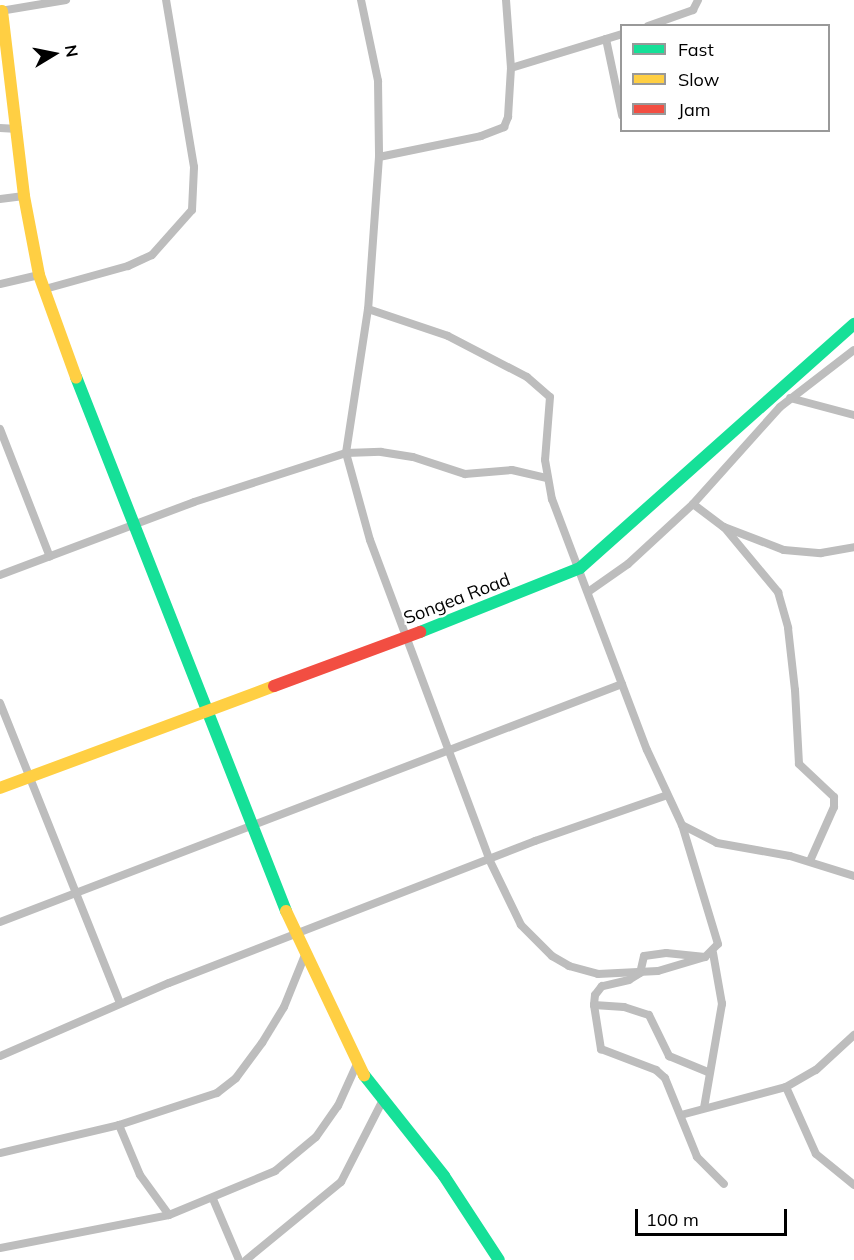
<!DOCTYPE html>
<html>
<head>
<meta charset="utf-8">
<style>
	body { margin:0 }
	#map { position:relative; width:854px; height:1260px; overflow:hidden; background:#fff; font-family:Mulish,sans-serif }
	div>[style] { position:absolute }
	.street>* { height:8px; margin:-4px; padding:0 4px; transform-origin:4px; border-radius:4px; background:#bdbdbd }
	.fast>* { height:12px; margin:-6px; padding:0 6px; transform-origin:6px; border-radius:6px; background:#16e098 }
	.slow>* { height:12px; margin:-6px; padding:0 6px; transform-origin:6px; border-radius:6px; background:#ffcf43 }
	.jam>* { height:12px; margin:-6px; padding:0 6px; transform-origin:6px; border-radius:6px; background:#f24e42 }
	span { translate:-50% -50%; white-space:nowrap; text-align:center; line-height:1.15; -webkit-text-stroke:4.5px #fff; paint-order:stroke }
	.street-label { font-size:18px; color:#000 }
	.legend { position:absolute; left:620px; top:24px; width:210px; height:108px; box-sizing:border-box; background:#fff; border:2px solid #999; margin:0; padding:8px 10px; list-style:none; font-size:18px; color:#000 }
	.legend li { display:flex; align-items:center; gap:12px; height:30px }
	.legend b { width:30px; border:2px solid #999 }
	.north { position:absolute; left:24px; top:24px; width:60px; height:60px; -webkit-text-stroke:4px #fff; paint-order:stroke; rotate:80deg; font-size:16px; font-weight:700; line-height:24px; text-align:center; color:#000 }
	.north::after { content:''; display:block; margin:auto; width:21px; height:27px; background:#000; clip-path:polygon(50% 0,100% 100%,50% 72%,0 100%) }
	.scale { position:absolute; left:635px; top:1209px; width:152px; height:27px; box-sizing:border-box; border:3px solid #000; border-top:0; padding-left:8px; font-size:18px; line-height:21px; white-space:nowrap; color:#000; -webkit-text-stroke:4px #fff; paint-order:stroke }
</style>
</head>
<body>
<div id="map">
	<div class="street">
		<i style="left:361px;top:0;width:83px;rotate:78.1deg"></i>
		<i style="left:378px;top:81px;width:76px;rotate:89.2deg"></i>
		<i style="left:379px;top:157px;width:152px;rotate:94.1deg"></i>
		<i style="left:368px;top:309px;width:146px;rotate:98.7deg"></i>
		<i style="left:346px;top:453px;width:90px;rotate:74.6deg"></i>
		<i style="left:370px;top:540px;width:340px;rotate:69.5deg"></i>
		<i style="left:489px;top:859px;width:73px;rotate:64.1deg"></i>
		<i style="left:521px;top:925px;width:44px;rotate:45deg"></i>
		<i style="left:552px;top:956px;width:20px;rotate:30deg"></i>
		<i style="left:569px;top:966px;width:30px;rotate:15deg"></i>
		<i style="left:598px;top:974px;width:60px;rotate:-2.9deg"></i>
		<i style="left:658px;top:971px;width:49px;rotate:-16.6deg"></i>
		<i style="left:705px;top:957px;width:18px;rotate:-45deg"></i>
		<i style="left:718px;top:944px;width:124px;rotate:-106.8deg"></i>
		<i style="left:0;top:11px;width:67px;rotate:-9.5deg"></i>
		<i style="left:648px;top:26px;width:48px;rotate:-19.6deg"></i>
		<i style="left:693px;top:10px;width:11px;rotate:-63deg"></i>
		<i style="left:606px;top:39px;width:78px;rotate:78.1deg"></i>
		<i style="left:511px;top:68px;width:116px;rotate:-17deg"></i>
		<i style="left:0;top:128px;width:18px;rotate:3deg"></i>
		<i style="left:379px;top:157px;width:104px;rotate:-11.6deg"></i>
		<i style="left:481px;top:136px;width:25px;rotate:-21deg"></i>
		<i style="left:504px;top:127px;width:11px;rotate:-68deg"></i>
		<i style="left:508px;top:117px;width:49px;rotate:-86.5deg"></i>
		<i style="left:511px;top:68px;width:68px;rotate:-94.2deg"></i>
		<i style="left:0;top:199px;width:24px;rotate:-7deg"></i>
		<i style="left:0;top:284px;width:40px;rotate:-13deg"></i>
		<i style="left:45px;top:289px;width:86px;rotate:-15.5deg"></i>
		<i style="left:128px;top:266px;width:26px;rotate:-25deg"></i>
		<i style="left:152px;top:255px;width:60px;rotate:-48.4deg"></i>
		<i style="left:192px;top:210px;width:43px;rotate:-87.3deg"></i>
		<i style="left:194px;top:167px;width:169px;rotate:-99.5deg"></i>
		<i style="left:368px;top:309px;width:84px;rotate:18.6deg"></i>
		<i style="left:448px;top:336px;width:89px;rotate:27.4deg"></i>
		<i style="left:527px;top:377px;width:30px;rotate:41deg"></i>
		<i style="left:550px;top:397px;width:63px;rotate:94.5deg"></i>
		<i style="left:545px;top:460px;width:40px;rotate:80deg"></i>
		<i style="left:552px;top:499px;width:268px;rotate:69.3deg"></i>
		<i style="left:647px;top:750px;width:83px;rotate:65deg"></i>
		<i style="left:682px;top:825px;width:39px;rotate:27deg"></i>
		<i style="left:717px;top:843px;width:74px;rotate:10.1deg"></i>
		<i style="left:790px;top:856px;width:67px;rotate:17.4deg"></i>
		<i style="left:790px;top:398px;width:66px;rotate:14.9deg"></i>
		<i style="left:0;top:429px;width:137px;rotate:68.7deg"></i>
		<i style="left:693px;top:504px;width:39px;rotate:37deg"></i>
		<i style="left:724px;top:527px;width:64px;rotate:21deg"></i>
		<i style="left:784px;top:550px;width:37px;rotate:5deg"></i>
		<i style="left:821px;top:553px;width:34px;rotate:-10deg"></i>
		<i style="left:724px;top:527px;width:85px;rotate:50.3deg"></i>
		<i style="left:778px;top:592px;width:37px;rotate:74deg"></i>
		<i style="left:788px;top:628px;width:62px;rotate:83.6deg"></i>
		<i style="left:795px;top:690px;width:74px;rotate:86.9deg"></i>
		<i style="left:799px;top:764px;width:48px;rotate:43.3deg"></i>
		<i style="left:834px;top:797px;width:10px;rotate:90deg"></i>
		<i style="left:834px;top:807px;width:59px;rotate:114deg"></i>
		<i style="left:0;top:575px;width:207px;rotate:-20.6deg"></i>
		<i style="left:194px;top:502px;width:160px;rotate:-17.9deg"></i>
		<i style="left:346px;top:453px;width:35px;rotate:-2deg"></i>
		<i style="left:381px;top:452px;width:32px;rotate:9deg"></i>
		<i style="left:413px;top:457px;width:55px;rotate:18.1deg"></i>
		<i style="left:465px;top:474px;width:47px;rotate:-4.9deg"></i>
		<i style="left:512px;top:470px;width:36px;rotate:13deg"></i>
		<i style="left:588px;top:592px;width:49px;rotate:-35deg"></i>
		<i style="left:628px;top:564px;width:88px;rotate:-42.7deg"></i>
		<i style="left:693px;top:504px;width:130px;rotate:-48.1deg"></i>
		<i style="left:780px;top:407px;width:93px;rotate:-37.6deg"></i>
		<i style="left:0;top:703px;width:323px;rotate:68.2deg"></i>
		<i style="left:0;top:922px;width:666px;rotate:-20.94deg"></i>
		<i style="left:705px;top:957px;width:39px;rotate:-174deg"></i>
		<i style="left:666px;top:953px;width:22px;rotate:172deg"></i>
		<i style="left:644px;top:956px;width:17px;rotate:103deg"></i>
		<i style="left:640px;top:973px;width:13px;rotate:148deg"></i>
		<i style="left:629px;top:980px;width:28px;rotate:167deg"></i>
		<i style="left:602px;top:986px;width:11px;rotate:128deg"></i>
		<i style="left:595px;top:995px;width:10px;rotate:96deg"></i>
		<i style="left:594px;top:1005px;width:45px;rotate:81deg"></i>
		<i style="left:601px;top:1049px;width:59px;rotate:20.9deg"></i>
		<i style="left:656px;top:1070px;width:12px;rotate:42deg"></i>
		<i style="left:665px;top:1078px;width:85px;rotate:67.9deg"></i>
		<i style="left:697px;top:1157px;width:38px;rotate:45deg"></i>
		<i style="left:594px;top:1005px;width:30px;rotate:4deg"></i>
		<i style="left:624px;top:1007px;width:26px;rotate:18deg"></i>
		<i style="left:649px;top:1015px;width:46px;rotate:64deg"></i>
		<i style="left:669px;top:1056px;width:42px;rotate:22.3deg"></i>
		<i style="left:0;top:1056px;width:184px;rotate:-23.4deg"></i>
		<i style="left:169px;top:983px;width:393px;rotate:-21.2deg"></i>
		<i style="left:535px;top:841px;width:138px;rotate:-19.1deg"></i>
		<i style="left:786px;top:1087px;width:73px;rotate:65.9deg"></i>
		<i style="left:816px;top:1154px;width:49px;rotate:39.2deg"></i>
		<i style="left:704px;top:1108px;width:106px;rotate:-80.2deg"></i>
		<i style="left:722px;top:1004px;width:52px;rotate:-100deg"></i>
		<i style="left:681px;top:1115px;width:109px;rotate:-14.9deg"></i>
		<i style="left:786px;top:1087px;width:34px;rotate:-30deg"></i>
		<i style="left:816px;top:1070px;width:52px;rotate:-42.6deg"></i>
		<i style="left:119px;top:1125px;width:54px;rotate:67.2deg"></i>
		<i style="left:140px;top:1175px;width:49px;rotate:54.1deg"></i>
		<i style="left:0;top:1153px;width:122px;rotate:-13.2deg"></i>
		<i style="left:119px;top:1125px;width:103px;rotate:-18.1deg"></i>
		<i style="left:217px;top:1093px;width:24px;rotate:-38deg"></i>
		<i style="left:236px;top:1078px;width:44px;rotate:-53.4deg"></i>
		<i style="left:262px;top:1043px;width:42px;rotate:-58.6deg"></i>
		<i style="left:284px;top:1007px;width:56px;rotate:-68deg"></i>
		<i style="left:213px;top:1199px;width:66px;rotate:66.9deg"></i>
		<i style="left:0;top:1248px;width:172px;rotate:-11deg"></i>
		<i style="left:169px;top:1215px;width:115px;rotate:-22.5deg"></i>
		<i style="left:275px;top:1171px;width:53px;rotate:-39.7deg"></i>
		<i style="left:316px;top:1137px;width:38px;rotate:-55deg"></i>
		<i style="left:338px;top:1106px;width:46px;rotate:-65.7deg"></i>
		<i style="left:246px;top:1260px;width:123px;rotate:-39.4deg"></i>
		<i style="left:341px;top:1182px;width:88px;rotate:-62.9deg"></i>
	</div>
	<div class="fast">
		<i style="left:76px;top:377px;width:574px;rotate:68.53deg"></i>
		<i style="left:420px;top:632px;width:172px;rotate:-21.8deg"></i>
		<i style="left:580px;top:568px;width:367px;rotate:-41.7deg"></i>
		<i style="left:364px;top:1075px;width:129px;rotate:51.6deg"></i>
		<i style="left:444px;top:1176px;width:100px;rotate:56.8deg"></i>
	</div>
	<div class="slow">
		<i style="left:2px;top:11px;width:186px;rotate:83.2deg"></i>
		<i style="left:24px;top:196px;width:80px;rotate:79.2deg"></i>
		<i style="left:39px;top:275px;width:109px;rotate:70.1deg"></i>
		<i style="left:0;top:788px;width:292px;rotate:-20.4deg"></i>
		<i style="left:286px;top:911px;width:182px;rotate:64.6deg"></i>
	</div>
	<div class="jam">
		<i style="left:274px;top:686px;width:156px;rotate:-20.3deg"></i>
	</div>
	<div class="street-label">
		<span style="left:457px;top:599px;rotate:-21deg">Songea Road</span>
	</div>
	<ul class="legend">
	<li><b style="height:8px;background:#16e098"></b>Fast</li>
	<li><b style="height:8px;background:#ffcf43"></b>Slow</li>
	<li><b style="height:8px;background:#f24e42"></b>Jam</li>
	</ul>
	<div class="north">N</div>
	<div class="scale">100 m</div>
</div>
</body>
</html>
